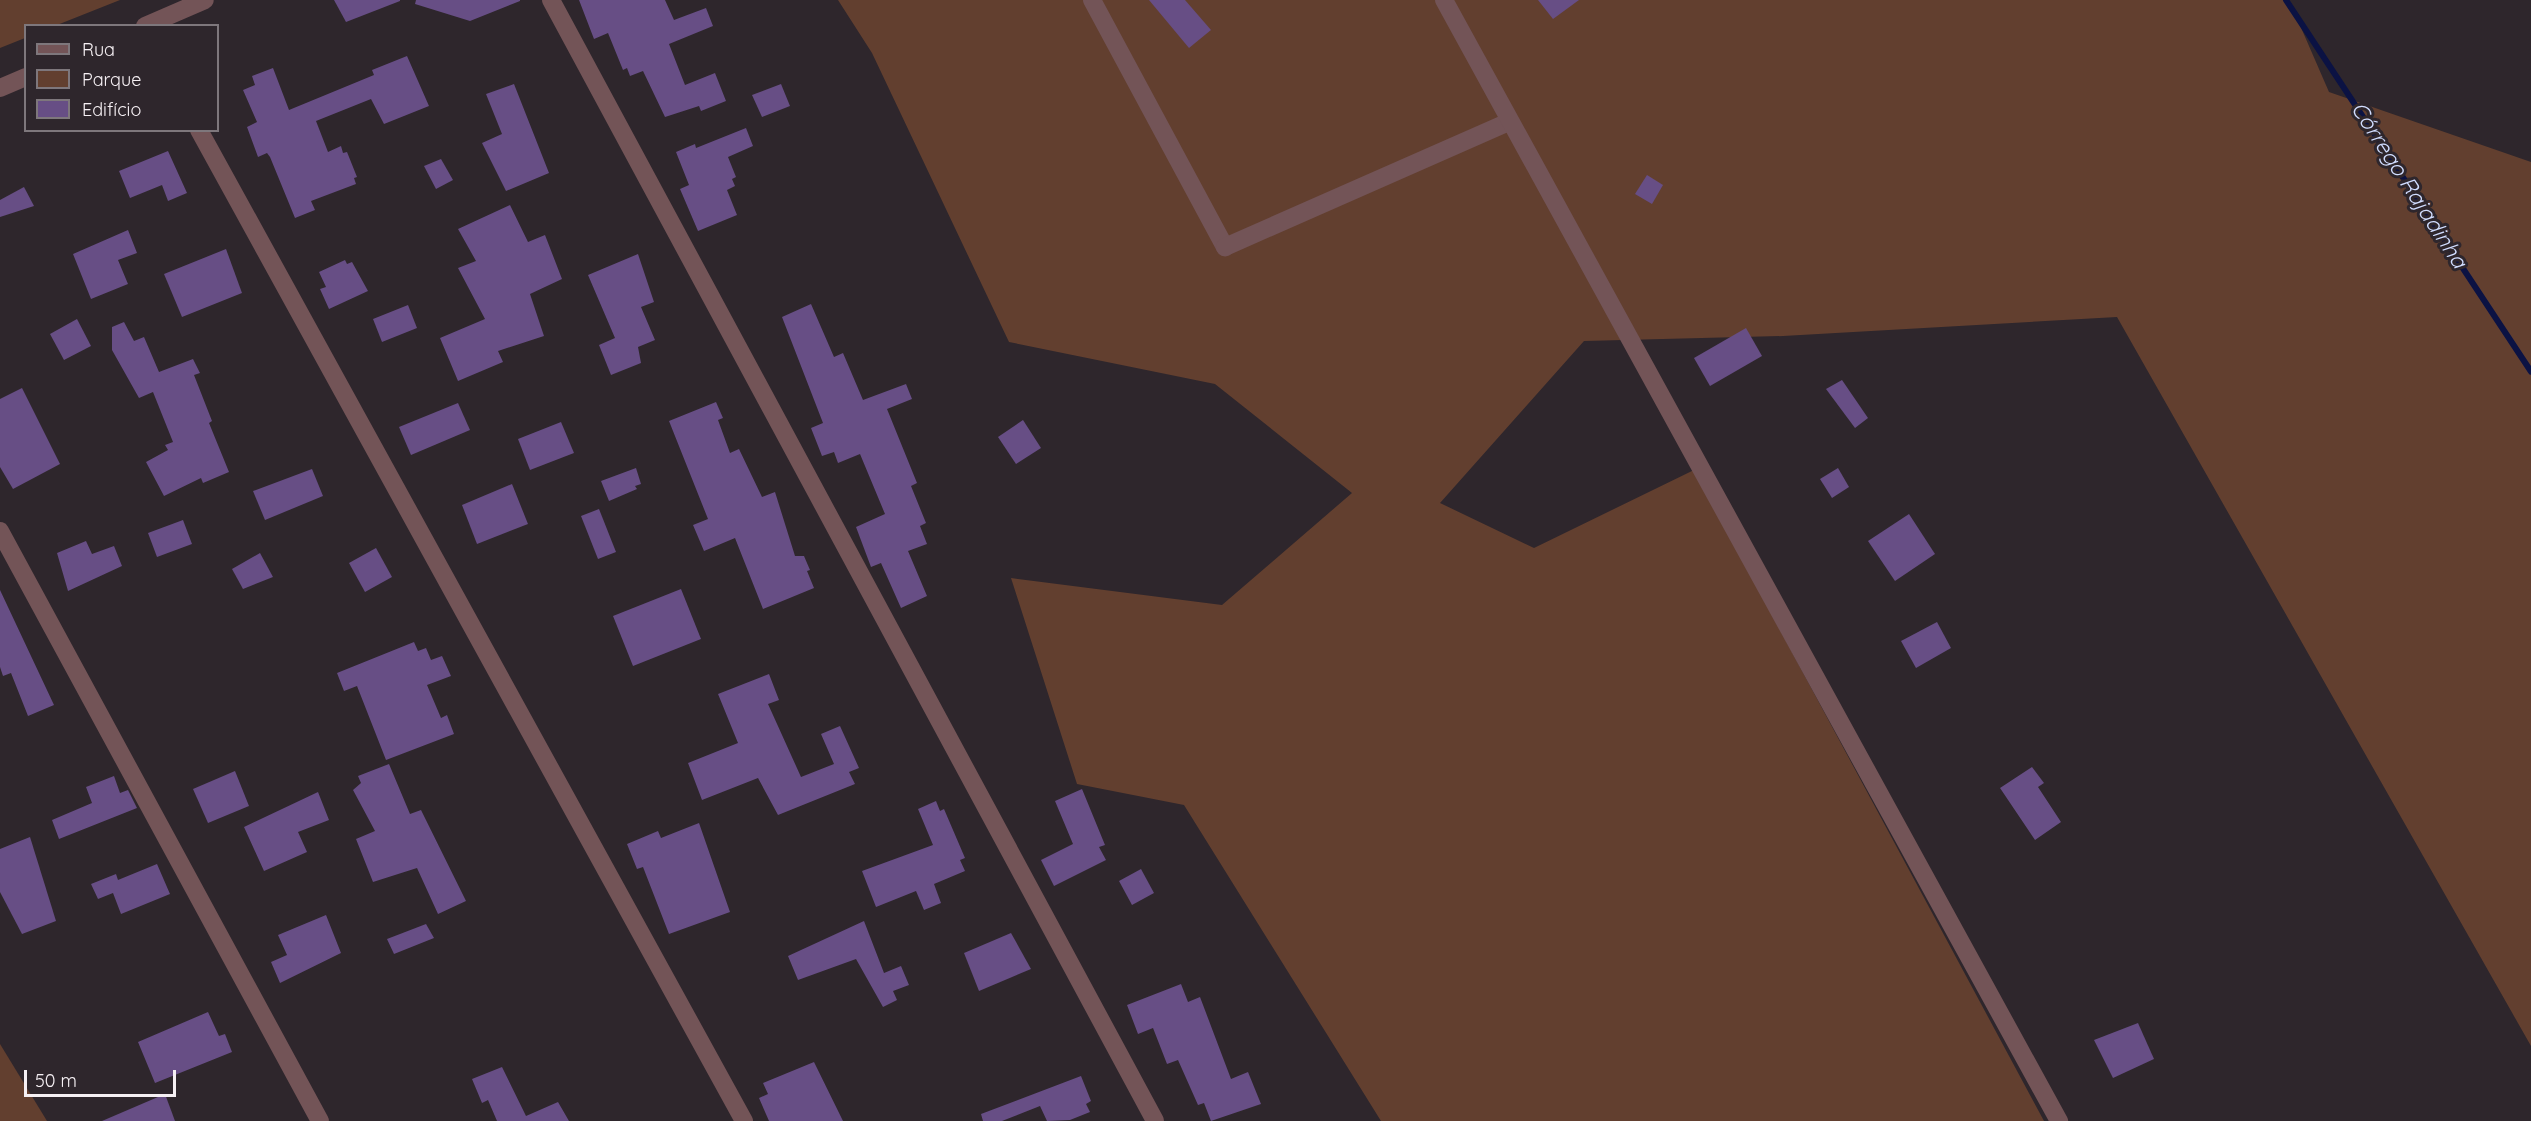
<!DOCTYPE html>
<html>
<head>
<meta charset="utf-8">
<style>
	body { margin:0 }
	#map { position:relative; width:2531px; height:1121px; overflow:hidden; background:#2e262c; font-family:Quicksand,sans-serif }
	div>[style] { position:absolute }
	.green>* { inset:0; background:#623f2f }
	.stream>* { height:6px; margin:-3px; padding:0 3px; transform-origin:3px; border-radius:3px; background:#0b1243 }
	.building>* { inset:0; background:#674e85 }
	.street>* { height:18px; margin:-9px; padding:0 9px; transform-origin:9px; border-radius:9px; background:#735457 }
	span { translate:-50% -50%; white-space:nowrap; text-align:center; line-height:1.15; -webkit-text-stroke:6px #2e262c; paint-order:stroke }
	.water-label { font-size:22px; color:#d1ddff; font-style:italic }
	.legend { position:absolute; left:24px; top:24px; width:195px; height:108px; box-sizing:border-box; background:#2e262c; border:2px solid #7e777c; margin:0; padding:8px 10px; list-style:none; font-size:18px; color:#f6f0f4 }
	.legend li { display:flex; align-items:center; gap:12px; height:30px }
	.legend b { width:30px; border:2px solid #7e777c }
	.scale { position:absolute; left:24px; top:1070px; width:152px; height:27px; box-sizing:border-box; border:3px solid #f6f0f4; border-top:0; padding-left:8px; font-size:18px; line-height:21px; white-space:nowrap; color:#f6f0f4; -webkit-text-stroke:4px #2e262c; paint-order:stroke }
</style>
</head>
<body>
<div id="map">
	<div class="green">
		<i style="clip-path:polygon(0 0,120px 0,57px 25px,26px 26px,25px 38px,0 48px)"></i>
		<i style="clip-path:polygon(838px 0,2289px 0,2329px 92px,2531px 162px,2531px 1046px,2117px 317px,1783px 336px,1584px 341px,1440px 503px,1534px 548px,1694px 470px,2044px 1121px,1381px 1121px,1184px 805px,1077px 784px,1011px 578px,1222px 605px,1352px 493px,1215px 384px,1009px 342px,872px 53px)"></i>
		<i style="clip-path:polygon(0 1044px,47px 1121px,0 1121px)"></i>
	</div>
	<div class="stream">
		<i style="left:2286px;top:0;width:445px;rotate:56.6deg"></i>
	</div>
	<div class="building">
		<i style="clip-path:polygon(334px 0,400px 0,400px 1px,346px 22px)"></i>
		<i style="clip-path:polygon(416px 0,520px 0,520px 1px,470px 21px,415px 4px)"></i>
		<i style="clip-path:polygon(579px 0,665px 0,674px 20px,706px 8px,713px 26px,669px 44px,685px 85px,715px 73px,726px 101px,701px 111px,699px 106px,665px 117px,643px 71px,630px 76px,627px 68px,623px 70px,608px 33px,594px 39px)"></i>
		<i style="clip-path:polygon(1149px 0,1185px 0,1211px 30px,1189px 48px)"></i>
		<i style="clip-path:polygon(1538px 0,1579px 0,1553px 19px)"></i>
		<i style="clip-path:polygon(407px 56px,429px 106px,384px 124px,371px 99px,316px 121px,328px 152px,341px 146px,343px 153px,347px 152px,357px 177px,354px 178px,356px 184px,311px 201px,315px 210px,295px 218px,270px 157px,267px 153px,258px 157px,247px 127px,257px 122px,243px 90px,255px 85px,252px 76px,273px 68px,289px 110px,374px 75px,372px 70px)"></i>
		<i style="clip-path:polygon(514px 84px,549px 173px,506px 191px,482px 143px,502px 134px,486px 94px)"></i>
		<i style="clip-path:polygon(781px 84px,790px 106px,762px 117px,752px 95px)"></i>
		<i style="clip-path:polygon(746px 128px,753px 146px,728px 157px,736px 177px,732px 179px,735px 186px,727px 190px,737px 215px,698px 231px,680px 189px,689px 185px,676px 152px,695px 144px,696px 148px)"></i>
		<i style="clip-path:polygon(168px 151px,187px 193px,168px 201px,162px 185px,130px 198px,119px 171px)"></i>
		<i style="clip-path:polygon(441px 159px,453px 180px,436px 189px,424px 166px)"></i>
		<i style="clip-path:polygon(1647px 175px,1663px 185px,1652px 204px,1635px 194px)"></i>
		<i style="clip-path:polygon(24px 187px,34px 206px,0 217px,0 200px)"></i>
		<i style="clip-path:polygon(510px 205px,528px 242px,545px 235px,562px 279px,530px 294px,544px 336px,498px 351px,503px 362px,458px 381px,440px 338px,485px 319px,458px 268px,476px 261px,458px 229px)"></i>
		<i style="clip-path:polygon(128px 230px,137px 253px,118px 260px,128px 284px,91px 299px,73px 254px)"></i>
		<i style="clip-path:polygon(226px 249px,242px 293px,182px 317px,164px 274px)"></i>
		<i style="clip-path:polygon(638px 254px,654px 302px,641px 307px,655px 340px,638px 347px,641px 363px,611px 375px,599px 345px,615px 338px,588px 275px)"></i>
		<i style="clip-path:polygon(345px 260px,347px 264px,352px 262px,368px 291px,329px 309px,320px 289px,326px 287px,319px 272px)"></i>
		<i style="clip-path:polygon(811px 304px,834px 357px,843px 353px,863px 400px,906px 384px,912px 399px,887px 409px,917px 483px,911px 486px,926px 523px,920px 526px,927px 544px,908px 551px,927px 596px,901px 608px,881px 563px,871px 567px,856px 527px,885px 514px,860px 454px,838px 463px,834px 452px,822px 456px,811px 428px,823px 423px,782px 317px)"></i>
		<i style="clip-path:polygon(408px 305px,417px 328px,382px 342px,373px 319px)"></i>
		<i style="clip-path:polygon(77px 319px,91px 346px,64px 360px,50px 334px)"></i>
		<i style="clip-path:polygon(124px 322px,134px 341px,144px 337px,159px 372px,193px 359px,200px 373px,194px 375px,212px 421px,209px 423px,229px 472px,203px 483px,201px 478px,164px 496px,146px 462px,168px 450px,165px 445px,173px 442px,153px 392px,139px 398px,112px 350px,112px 327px)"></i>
		<i style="clip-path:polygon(1746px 328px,1762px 356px,1710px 386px,1694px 358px)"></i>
		<i style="clip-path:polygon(1842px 380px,1868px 418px,1855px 428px,1826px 389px)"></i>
		<i style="clip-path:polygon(22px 388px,60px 464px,13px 489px,0 467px,0 399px)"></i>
		<i style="clip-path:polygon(716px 402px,723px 418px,718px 420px,730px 453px,739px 449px,762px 497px,775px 492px,795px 556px,804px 556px,810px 570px,807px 571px,814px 588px,763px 609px,735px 538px,704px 551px,693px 525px,708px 519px,669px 421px)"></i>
		<i style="clip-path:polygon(458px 403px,470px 430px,411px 455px,399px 427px)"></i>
		<i style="clip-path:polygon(1023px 420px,1041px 448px,1016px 464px,998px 437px)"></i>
		<i style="clip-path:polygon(561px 422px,574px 453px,530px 470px,518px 439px)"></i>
		<i style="clip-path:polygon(636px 468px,641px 484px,635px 486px,637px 489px,609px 501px,601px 481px)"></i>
		<i style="clip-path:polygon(1838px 468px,1849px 487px,1832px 498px,1820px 479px)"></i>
		<i style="clip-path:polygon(312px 469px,323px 496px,265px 520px,253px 491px)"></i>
		<i style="clip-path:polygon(512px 484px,528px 524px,477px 544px,462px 505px)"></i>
		<i style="clip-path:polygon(599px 509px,616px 552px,598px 559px,581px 516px)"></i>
		<i style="clip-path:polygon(1909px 514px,1935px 554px,1895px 581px,1868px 541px)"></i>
		<i style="clip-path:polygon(183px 520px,192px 544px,157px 557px,148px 533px)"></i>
		<i style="clip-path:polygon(86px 541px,92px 554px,114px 546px,122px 566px,68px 591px,57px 553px)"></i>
		<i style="clip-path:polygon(376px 548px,392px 577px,365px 592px,349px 563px)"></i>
		<i style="clip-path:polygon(260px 553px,273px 577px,243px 589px,232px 569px)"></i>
		<i style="clip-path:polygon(681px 589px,701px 639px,633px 666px,613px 616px)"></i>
		<i style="clip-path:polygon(0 590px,54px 705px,28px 716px,11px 673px,3px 676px,0 667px)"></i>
		<i style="clip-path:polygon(1937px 622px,1951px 648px,1916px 668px,1901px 641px)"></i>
		<i style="clip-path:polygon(414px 642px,418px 651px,426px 648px,431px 660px,442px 656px,451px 676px,427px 685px,441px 718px,447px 715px,454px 734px,386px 760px,357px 686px,344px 691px,337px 673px)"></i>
		<i style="clip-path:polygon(769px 674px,779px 700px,768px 704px,801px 777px,834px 764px,821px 734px,840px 726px,859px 768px,849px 772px,855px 784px,778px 815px,758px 778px,702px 800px,688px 763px,738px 743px,718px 694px)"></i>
		<i style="clip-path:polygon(389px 764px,410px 814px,421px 810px,466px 901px,438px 914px,417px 868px,373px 882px,356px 839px,375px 831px,353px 790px,361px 783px,358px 776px)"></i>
		<i style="clip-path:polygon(2032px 767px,2044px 783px,2038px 787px,2061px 822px,2035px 840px,2000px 788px)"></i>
		<i style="clip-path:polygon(235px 771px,249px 806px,208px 823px,193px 789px)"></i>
		<i style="clip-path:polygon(114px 776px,120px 793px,128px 790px,137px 808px,59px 839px,52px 820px,92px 803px,86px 787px)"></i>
		<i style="clip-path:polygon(1082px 789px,1105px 845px,1099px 847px,1106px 860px,1054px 886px,1041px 860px,1073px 844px,1055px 801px)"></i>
		<i style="clip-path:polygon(318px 792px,329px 820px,298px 832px,307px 852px,264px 871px,244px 827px)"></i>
		<i style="clip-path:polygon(936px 801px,940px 811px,944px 809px,965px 858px,960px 860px,965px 871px,934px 884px,941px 903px,924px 910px,916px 891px,876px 907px,862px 871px,933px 845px,918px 809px)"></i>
		<i style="clip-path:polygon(699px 823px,730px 912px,669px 934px,643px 867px,637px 869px,627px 844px,658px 831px,661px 838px)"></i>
		<i style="clip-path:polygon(30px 837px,56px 921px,22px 934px,0 892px,0 849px)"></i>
		<i style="clip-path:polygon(157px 864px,170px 894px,121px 914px,113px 893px,98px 899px,91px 884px,116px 874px,118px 880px)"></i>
		<i style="clip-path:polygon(1141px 869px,1154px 893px,1132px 905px,1119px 881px)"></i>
		<i style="clip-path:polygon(326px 915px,341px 953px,280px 983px,271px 962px,287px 955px,278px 935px)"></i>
		<i style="clip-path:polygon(864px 921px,884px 973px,901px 966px,909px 985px,893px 991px,897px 1000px,883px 1007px,856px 959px,798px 980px,788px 956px)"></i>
		<i style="clip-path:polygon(426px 924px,434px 938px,394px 954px,387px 939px)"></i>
		<i style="clip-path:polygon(1011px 933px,1031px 969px,979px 991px,964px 953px)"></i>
		<i style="clip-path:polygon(1181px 984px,1188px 1002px,1200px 997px,1231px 1079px,1248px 1072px,1261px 1104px,1211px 1121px,1204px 1103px,1198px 1105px,1178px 1060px,1167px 1064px,1153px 1028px,1138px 1034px,1127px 1005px)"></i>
		<i style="clip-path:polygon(208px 1012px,219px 1036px,225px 1034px,232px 1052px,155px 1083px,138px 1042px)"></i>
		<i style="clip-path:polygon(2138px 1023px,2154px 1059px,2113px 1078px,2094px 1040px)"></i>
		<i style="clip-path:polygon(814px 1062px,843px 1121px,769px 1121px,759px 1098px,768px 1094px,763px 1083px)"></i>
		<i style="clip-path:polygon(502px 1067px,526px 1116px,558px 1102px,569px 1121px,497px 1121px,488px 1100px,482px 1103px,472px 1079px)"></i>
		<i style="clip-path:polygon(1081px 1076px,1091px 1101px,1086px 1104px,1090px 1112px,1070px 1120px,1047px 1121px,1040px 1106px,1002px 1121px,983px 1121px,981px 1114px)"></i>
		<i style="clip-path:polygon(165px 1094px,175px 1121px,102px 1121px)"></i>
	</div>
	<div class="street">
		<i style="left:551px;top:0;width:1273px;rotate:61.68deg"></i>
		<i style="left:1092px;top:0;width:281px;rotate:61.7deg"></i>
		<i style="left:1225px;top:247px;width:310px;rotate:-23.8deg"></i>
		<i style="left:1444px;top:0;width:1279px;rotate:61.25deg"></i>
		<i style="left:145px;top:26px;width:65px;rotate:-23.4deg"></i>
		<i style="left:0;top:88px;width:28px;rotate:-23deg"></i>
		<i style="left:199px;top:130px;width:1131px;rotate:61.19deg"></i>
		<i style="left:0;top:531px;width:671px;rotate:61.53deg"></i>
	</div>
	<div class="water-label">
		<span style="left:2409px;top:185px;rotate:57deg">Córrego Rajadinha</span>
	</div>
	<ul class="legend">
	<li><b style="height:8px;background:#735457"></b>Rua</li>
	<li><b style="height:16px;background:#623f2f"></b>Parque</li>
	<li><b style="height:16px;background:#674e85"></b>Edifício</li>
	</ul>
	<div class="scale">50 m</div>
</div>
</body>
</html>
